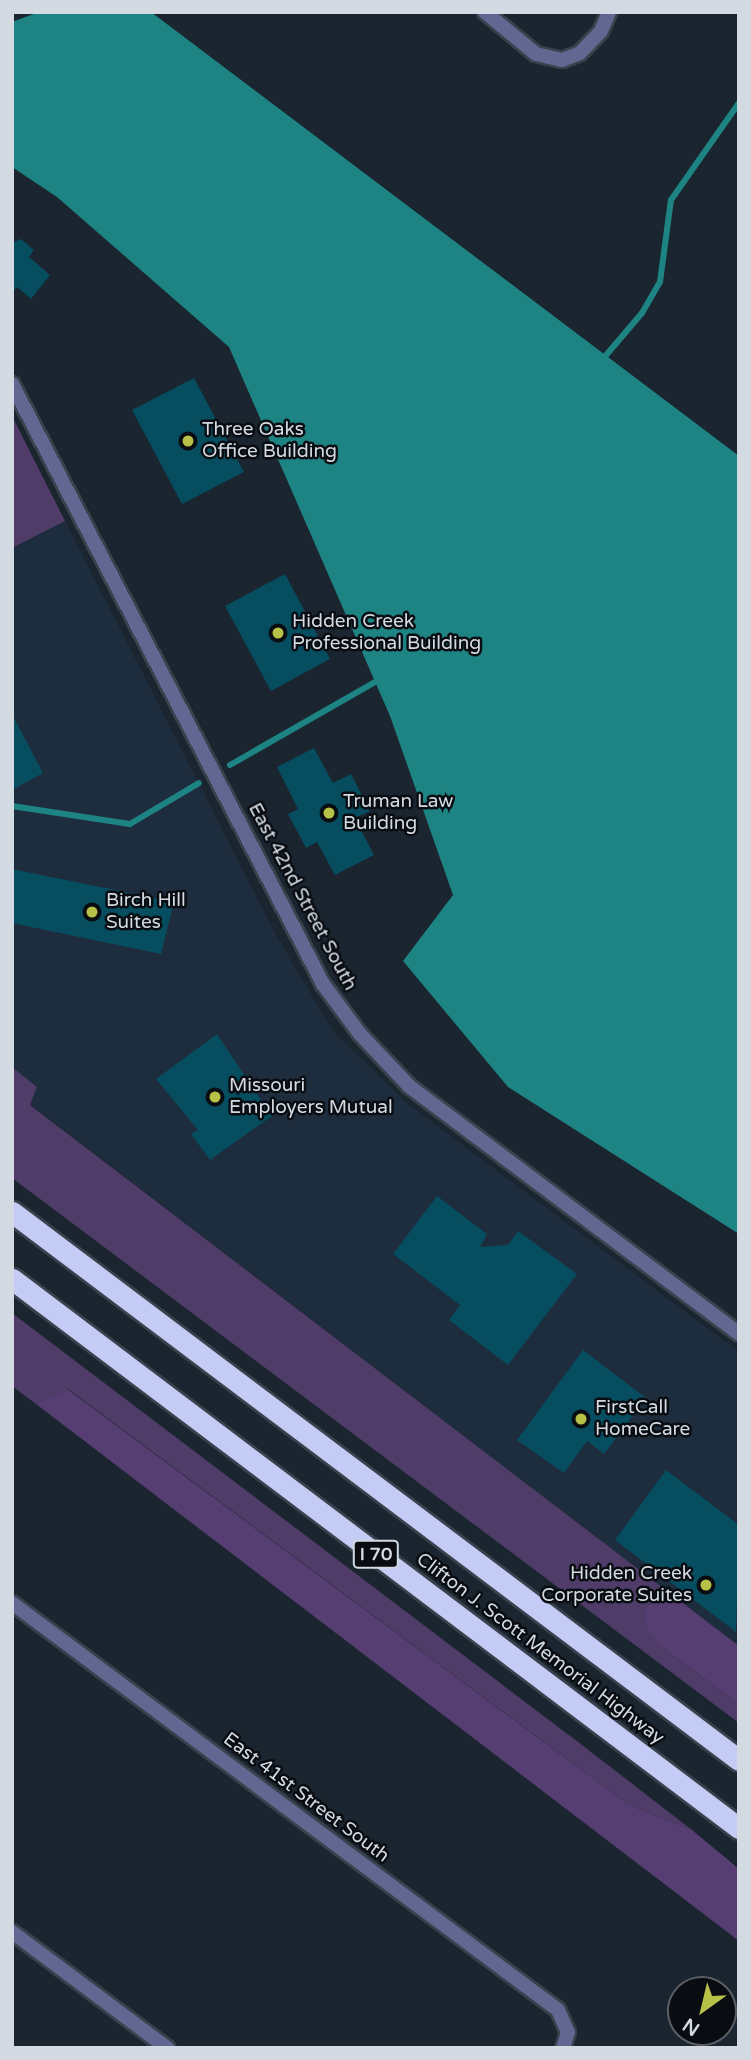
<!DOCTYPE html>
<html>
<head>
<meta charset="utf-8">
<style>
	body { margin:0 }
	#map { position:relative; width:751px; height:2060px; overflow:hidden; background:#1a2530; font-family:"Varela Round",sans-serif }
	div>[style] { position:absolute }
	.built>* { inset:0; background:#1e2d3e }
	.green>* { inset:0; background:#503c68 }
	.forest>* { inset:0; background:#573e72 }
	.water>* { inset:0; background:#1d8383 }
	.stream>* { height:6px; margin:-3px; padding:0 3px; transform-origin:3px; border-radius:3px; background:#1d8383 }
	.building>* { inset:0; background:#064d60 }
	.roads { filter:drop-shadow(2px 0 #38424c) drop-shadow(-2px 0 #38424c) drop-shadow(0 2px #38424c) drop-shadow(0 -2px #38424c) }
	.minor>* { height:14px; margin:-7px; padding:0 7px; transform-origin:7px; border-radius:7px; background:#616791 }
	.motorway>* { height:21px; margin:-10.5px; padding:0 10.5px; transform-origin:10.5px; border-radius:10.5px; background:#c4ccf5 }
	.dots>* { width:19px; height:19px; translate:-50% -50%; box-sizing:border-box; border:4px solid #090d12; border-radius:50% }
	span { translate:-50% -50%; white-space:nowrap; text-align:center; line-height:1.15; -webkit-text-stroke:5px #090d12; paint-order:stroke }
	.shield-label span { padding:2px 5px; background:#090d12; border:2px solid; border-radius:5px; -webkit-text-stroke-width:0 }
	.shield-label { font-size:18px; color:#d3dae2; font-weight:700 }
	.poi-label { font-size:19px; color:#d3dae2 }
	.left { translate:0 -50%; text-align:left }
	.right { translate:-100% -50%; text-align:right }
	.street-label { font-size:19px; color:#d3dae2 }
	.frame { position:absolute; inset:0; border:14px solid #d3dae2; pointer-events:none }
	.north { position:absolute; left:667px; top:1976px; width:70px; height:70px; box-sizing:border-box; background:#090d12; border:2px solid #5a5f65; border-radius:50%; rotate:214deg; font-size:19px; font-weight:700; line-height:28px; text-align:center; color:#d3dae2 }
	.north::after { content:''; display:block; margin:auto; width:24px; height:32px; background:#b7c148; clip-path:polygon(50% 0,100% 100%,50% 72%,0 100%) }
</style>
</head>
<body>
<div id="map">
	<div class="built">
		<i style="clip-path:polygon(65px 521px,277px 937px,332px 1030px,408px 1104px,739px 1352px,739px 1646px,30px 1104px,37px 1087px,12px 1067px,12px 548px)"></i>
	</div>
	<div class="green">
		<i style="clip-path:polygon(12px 416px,65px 521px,12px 548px)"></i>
		<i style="clip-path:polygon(12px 1067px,37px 1087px,30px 1105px,667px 1591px,645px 1608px,659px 1645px,739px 1704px,739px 1723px,12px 1178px)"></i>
		<i style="clip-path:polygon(12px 1313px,582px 1745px,692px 1830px,629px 1805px,68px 1389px,36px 1404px,12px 1386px)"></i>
	</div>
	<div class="forest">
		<i style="clip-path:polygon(67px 1389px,629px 1805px,692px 1830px,739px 1869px,739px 1941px,36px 1404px)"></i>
		<i style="clip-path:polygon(667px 1591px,739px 1646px,739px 1704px,659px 1645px,645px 1625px,645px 1608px)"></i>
	</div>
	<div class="water">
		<i style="clip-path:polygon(39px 12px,151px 12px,739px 456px,739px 1234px,508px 1087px,403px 961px,453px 895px,390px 716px,229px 347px,57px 197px,12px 167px,12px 22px)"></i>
	</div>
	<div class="stream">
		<i style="left:602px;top:360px;width:62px;rotate:-49.6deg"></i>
		<i style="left:642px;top:313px;width:36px;rotate:-60deg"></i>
		<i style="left:660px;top:282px;width:83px;rotate:-82.4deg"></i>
		<i style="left:671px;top:200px;width:118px;rotate:-55deg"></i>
		<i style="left:230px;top:765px;width:173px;rotate:-29.8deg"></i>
		<i style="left:12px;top:806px;width:119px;rotate:8.7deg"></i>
		<i style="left:130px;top:824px;width:80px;rotate:-30.7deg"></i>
	</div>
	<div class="building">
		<i style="clip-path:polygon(21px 239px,34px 250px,29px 257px,50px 275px,31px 299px,17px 287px,12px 292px,12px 243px)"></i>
		<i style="clip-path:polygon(194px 378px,244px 472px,182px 504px,132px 410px)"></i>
		<i style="clip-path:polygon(285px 574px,330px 659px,271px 691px,225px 606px)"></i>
		<i style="clip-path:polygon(12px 714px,43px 773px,12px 790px)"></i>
		<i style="clip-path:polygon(314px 748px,333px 783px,351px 774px,370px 811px,355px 818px,374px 855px,335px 875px,317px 842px,306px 848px,288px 814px,298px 809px,277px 767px)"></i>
		<i style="clip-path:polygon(12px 869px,174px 902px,161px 954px,12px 923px)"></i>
		<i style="clip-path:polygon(217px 1034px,272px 1116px,210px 1160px,191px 1134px,198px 1130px,156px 1079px)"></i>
		<i style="clip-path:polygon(437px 1196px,487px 1234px,480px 1247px,508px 1245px,518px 1231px,577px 1274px,508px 1365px,449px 1320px,460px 1305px,393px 1254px)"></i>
		<i style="clip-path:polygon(583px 1350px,646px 1398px,604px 1454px,587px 1441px,564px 1473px,517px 1440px)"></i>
		<i style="clip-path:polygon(666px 1470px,739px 1525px,736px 1632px,615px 1540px)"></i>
	</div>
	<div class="roads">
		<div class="minor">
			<i style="left:485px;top:12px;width:66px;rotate:39.5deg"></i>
			<i style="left:536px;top:54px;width:27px;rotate:13deg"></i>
			<i style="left:562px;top:60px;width:19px;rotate:-21deg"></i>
			<i style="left:580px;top:53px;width:30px;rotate:-46deg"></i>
			<i style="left:601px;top:31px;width:21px;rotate:-67deg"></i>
			<i style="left:12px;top:384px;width:676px;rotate:62.6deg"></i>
			<i style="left:323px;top:984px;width:62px;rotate:53.5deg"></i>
			<i style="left:360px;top:1034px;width:71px;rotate:46.7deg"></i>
			<i style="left:409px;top:1086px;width:413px;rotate:36.9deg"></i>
			<i style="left:12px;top:1603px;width:681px;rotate:36.7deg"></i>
			<i style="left:558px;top:2010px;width:24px;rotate:66deg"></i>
			<i style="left:568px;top:2032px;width:17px;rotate:107deg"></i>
			<i style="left:12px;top:1932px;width:194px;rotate:36.8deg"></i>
		</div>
		<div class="motorway">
			<i style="left:12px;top:1212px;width:910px;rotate:37.01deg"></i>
			<i style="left:12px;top:1279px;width:911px;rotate:37.06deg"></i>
		</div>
	</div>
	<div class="dots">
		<i style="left:188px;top:441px;background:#b7c148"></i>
		<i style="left:278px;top:633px;background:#b7c148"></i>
		<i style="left:329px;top:813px;background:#b7c148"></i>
		<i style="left:92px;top:912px;background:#b7c148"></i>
		<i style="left:215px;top:1097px;background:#b7c148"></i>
		<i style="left:581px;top:1419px;background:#b7c148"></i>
		<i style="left:706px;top:1585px;background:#b7c148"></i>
	</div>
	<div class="shield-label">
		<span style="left:376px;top:1554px">I 70</span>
	</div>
	<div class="poi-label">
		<span class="left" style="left:202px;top:441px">Three Oaks<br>Office Building</span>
		<span class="left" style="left:292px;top:633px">Hidden Creek<br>Professional Building</span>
		<span class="left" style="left:343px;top:813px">Truman Law<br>Building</span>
		<span class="left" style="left:106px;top:912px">Birch Hill<br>Suites</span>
		<span class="left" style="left:229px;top:1097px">Missouri<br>Employers Mutual</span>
		<span class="left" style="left:595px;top:1419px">FirstCall<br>HomeCare</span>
		<span class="right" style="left:692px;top:1585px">Hidden Creek<br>Corporate Suites</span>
	</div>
	<div class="street-label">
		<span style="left:302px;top:897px;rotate:62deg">East 42nd Street South</span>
		<span style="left:540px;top:1649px;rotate:37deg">Clifton J. Scott Memorial Highway</span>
		<span style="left:306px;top:1798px;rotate:37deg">East 41st Street South</span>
	</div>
	<div class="frame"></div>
	<div class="north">N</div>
</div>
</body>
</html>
